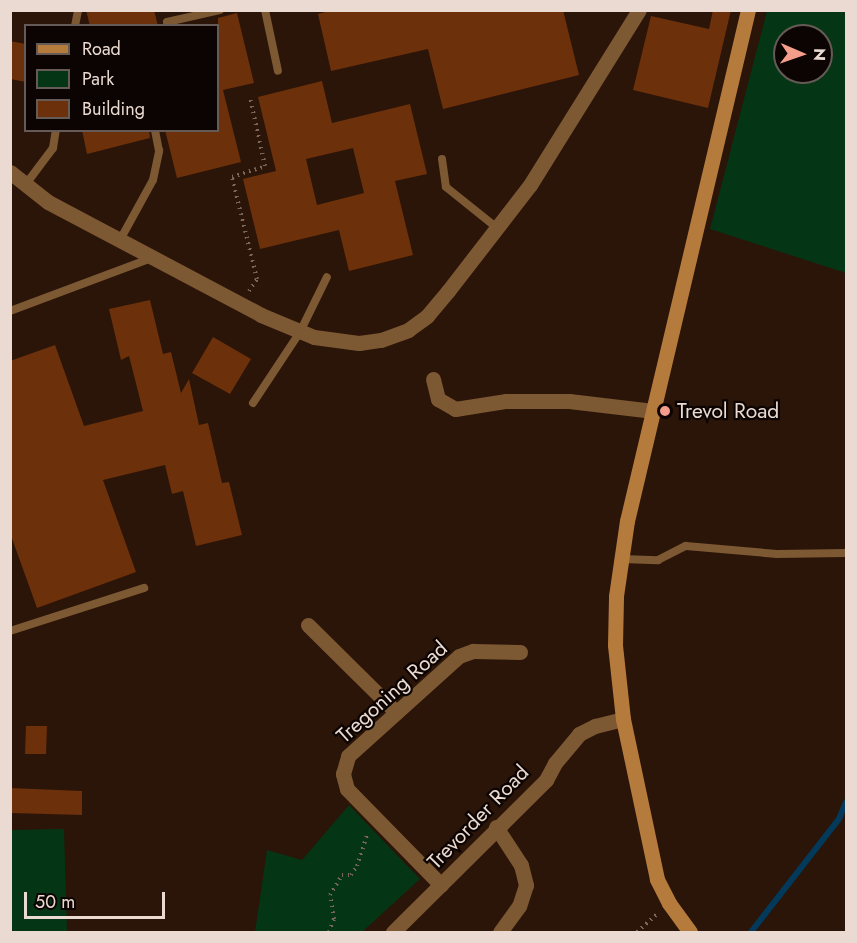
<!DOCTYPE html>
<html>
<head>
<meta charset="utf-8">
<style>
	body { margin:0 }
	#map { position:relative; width:857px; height:943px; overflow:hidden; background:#2b1408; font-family:Jost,sans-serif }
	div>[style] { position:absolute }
	.green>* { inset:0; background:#043615 }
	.stream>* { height:6px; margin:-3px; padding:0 3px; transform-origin:3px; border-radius:3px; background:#033a5b }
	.building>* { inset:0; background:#6c300b }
	.path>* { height:4px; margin-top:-2px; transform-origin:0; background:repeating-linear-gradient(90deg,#7b665c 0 1.5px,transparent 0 6px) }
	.lane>* { height:8px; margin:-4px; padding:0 4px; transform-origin:4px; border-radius:4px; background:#7c5833 }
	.street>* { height:15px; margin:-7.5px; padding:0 7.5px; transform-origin:7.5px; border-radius:7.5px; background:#7c5833 }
	.secondary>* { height:15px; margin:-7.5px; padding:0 7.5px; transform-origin:7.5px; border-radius:7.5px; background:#b57b3c }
	.dots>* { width:16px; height:16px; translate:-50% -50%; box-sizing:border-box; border:3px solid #0c0402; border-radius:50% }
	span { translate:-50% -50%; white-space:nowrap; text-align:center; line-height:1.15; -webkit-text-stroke:4.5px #0c0402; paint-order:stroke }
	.poi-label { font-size:21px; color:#eadad1 }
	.left { translate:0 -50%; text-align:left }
	.street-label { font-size:21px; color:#eadad1 }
	.frame { position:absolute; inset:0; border:12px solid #eadad1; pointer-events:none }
	.legend { position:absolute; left:24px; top:24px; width:195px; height:108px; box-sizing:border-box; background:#0c0402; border:2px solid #655a55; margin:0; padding:8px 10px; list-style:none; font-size:18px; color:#eadad1 }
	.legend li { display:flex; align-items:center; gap:12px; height:30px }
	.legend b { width:30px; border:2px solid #655a55 }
	.north { position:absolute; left:773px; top:24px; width:60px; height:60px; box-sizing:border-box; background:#0c0402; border:2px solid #655a55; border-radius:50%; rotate:92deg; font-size:16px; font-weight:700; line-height:24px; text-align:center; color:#eadad1 }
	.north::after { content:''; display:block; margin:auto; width:21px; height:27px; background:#f49d8b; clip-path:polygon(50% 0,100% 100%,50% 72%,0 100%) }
	.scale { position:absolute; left:24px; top:892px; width:141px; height:27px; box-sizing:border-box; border:3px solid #eadad1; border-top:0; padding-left:8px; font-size:18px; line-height:21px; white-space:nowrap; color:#eadad1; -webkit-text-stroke:4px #0c0402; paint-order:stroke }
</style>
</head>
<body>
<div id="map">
	<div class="green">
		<i style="clip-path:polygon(evenodd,767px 11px,846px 11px,846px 273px,710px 229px,767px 11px,785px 36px,821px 36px,821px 72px,785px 72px,785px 36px)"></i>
		<i style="clip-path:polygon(349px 805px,420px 879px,362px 932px,255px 932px,267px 850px,302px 860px)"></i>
		<i style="clip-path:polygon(64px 829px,67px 932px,11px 932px,11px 830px)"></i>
	</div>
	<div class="stream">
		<i style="left:751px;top:932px;width:143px;rotate:-52.1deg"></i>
		<i style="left:839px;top:819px;width:18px;rotate:-68deg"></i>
	</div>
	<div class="building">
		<i style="clip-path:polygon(86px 10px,154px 10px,158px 26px,90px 26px)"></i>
		<i style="clip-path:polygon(333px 10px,563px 10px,579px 75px,443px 109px,428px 49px,331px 71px,318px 14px)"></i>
		<i style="clip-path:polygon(713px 10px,731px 10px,708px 108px,633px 90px,651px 16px,709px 29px)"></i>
		<i style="clip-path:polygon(237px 13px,254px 83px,223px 90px,241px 162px,177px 178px,165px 130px,218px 130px,218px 18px)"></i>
		<i style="clip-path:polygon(10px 41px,26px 44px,26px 82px,10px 79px)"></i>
		<i style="clip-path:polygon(evenodd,322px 81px,332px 123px,410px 104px,427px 174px,395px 181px,413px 255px,349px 271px,339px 230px,260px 249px,243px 179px,276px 171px,258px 97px,322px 81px,353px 148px,364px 193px,317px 205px,306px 159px,353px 148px)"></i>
		<i style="clip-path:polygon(82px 130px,149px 130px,150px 138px,87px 154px)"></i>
		<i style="clip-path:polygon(150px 300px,163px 354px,171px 352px,181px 393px,189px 379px,199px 425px,208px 423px,222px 483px,229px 482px,242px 535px,196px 546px,183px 491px,172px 494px,165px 465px,103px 480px,136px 572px,37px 608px,10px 533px,10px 361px,55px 345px,84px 426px,143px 411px,129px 356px,121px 360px,109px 309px)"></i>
		<i style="clip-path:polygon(213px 337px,251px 359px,230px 394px,192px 373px)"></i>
		<i style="clip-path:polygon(26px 726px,47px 726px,46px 754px,25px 754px)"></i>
		<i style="clip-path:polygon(10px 788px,82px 791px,82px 815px,10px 813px)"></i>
	</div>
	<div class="path">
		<i style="left:249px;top:291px;width:14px;rotate:-56deg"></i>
		<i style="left:257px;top:279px;width:105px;rotate:-103.8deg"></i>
		<i style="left:232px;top:177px;width:35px;rotate:-18deg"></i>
		<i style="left:265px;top:166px;width:71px;rotate:-102.3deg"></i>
		<i style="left:329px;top:932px;width:14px;rotate:-69deg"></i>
		<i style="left:334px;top:919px;width:24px;rotate:-99deg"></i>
		<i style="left:330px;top:895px;width:23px;rotate:-59deg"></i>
		<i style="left:342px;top:875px;width:9px"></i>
		<i style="left:351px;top:875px;width:11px;rotate:-56deg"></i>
		<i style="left:357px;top:866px;width:35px;rotate:-72deg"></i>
		<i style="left:637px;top:932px;width:27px;rotate:-42deg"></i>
	</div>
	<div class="lane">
		<i style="left:265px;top:10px;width:62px;rotate:78deg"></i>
		<i style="left:75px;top:26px;width:16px;rotate:-79deg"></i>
		<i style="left:168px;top:26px;width:4px;rotate:-104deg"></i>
		<i style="left:167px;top:22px;width:54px;rotate:-12.8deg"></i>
		<i style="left:442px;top:159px;width:28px;rotate:82deg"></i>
		<i style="left:446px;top:187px;width:65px;rotate:38.8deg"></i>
		<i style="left:26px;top:184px;width:45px;rotate:-53.1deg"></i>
		<i style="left:53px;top:148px;width:18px;rotate:-81deg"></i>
		<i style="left:120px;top:240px;width:68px;rotate:-61.2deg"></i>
		<i style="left:153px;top:180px;width:30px;rotate:-78deg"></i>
		<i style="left:159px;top:151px;width:21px;rotate:-101deg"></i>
		<i style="left:10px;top:311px;width:152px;rotate:-20.5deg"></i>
		<i style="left:253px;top:403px;width:85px;rotate:-56.5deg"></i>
		<i style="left:300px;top:332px;width:61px;rotate:-63.9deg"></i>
		<i style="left:621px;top:559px;width:37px;rotate:2deg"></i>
		<i style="left:658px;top:560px;width:31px;rotate:-27deg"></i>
		<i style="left:686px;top:546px;width:91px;rotate:5deg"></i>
		<i style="left:777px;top:554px;width:69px;rotate:-0.8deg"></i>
		<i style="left:10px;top:631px;width:141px;rotate:-17.8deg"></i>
	</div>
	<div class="street">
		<i style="left:10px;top:172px;width:48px;rotate:38.3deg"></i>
		<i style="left:48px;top:202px;width:241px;rotate:27.9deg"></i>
		<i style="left:261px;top:315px;width:57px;rotate:22.5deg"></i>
		<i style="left:314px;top:337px;width:45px;rotate:7.6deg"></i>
		<i style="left:359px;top:343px;width:22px;rotate:-8deg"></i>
		<i style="left:381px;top:340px;width:29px;rotate:-20deg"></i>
		<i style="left:408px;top:330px;width:24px;rotate:-36deg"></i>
		<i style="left:427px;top:316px;width:33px;rotate:-50deg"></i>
		<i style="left:448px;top:291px;width:134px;rotate:-52.3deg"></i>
		<i style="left:530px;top:185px;width:206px;rotate:-58.1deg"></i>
		<i style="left:433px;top:379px;width:21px;rotate:76deg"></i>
		<i style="left:438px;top:399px;width:20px;rotate:30deg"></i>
		<i style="left:455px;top:409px;width:52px;rotate:-8.9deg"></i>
		<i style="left:506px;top:401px;width:63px"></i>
		<i style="left:569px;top:401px;width:85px;rotate:6.8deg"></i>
		<i style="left:308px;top:625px;width:124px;rotate:44.7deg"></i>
		<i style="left:496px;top:827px;width:45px;rotate:56.7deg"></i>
		<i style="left:521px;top:865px;width:21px;rotate:76deg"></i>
		<i style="left:526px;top:885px;width:22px;rotate:108deg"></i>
		<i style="left:519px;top:906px;width:32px;rotate:126deg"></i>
		<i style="left:441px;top:885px;width:134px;rotate:-134.4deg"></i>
		<i style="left:347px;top:789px;width:16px;rotate:-105deg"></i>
		<i style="left:343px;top:774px;width:19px;rotate:-74deg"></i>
		<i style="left:348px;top:756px;width:149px;rotate:-42deg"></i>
		<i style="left:459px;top:656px;width:15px;rotate:-20deg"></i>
		<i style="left:473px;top:651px;width:47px;rotate:1.2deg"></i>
		<i style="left:393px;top:932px;width:216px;rotate:-44.8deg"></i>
		<i style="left:546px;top:780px;width:19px;rotate:-62deg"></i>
		<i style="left:555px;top:763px;width:38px;rotate:-50deg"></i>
		<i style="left:579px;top:734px;width:18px;rotate:-27deg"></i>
		<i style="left:595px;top:726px;width:29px;rotate:-14deg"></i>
	</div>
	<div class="secondary">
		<i style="left:690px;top:932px;width:36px;rotate:-126deg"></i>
		<i style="left:669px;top:903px;width:27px;rotate:-117deg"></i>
		<i style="left:657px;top:879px;width:164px;rotate:-102deg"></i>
		<i style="left:623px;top:719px;width:74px;rotate:-96.2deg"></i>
		<i style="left:615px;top:645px;width:49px;rotate:-88.8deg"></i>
		<i style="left:616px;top:596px;width:76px;rotate:-81.7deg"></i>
		<i style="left:627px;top:521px;width:525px;rotate:-76.68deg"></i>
	</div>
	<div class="dots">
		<i style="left:665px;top:411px;background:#f49d8b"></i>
	</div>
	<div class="poi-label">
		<span class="left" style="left:677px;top:411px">Trevol Road</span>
	</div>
	<div class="street-label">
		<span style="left:392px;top:692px;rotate:-42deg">Tregoning Road</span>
		<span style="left:478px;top:817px;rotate:-46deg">Trevorder Road</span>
	</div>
	<div class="frame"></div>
	<ul class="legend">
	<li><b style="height:8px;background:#b57b3c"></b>Road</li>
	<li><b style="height:16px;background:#043615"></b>Park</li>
	<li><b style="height:16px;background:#6c300b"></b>Building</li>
	</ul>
	<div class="north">N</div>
	<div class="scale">50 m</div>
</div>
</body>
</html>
